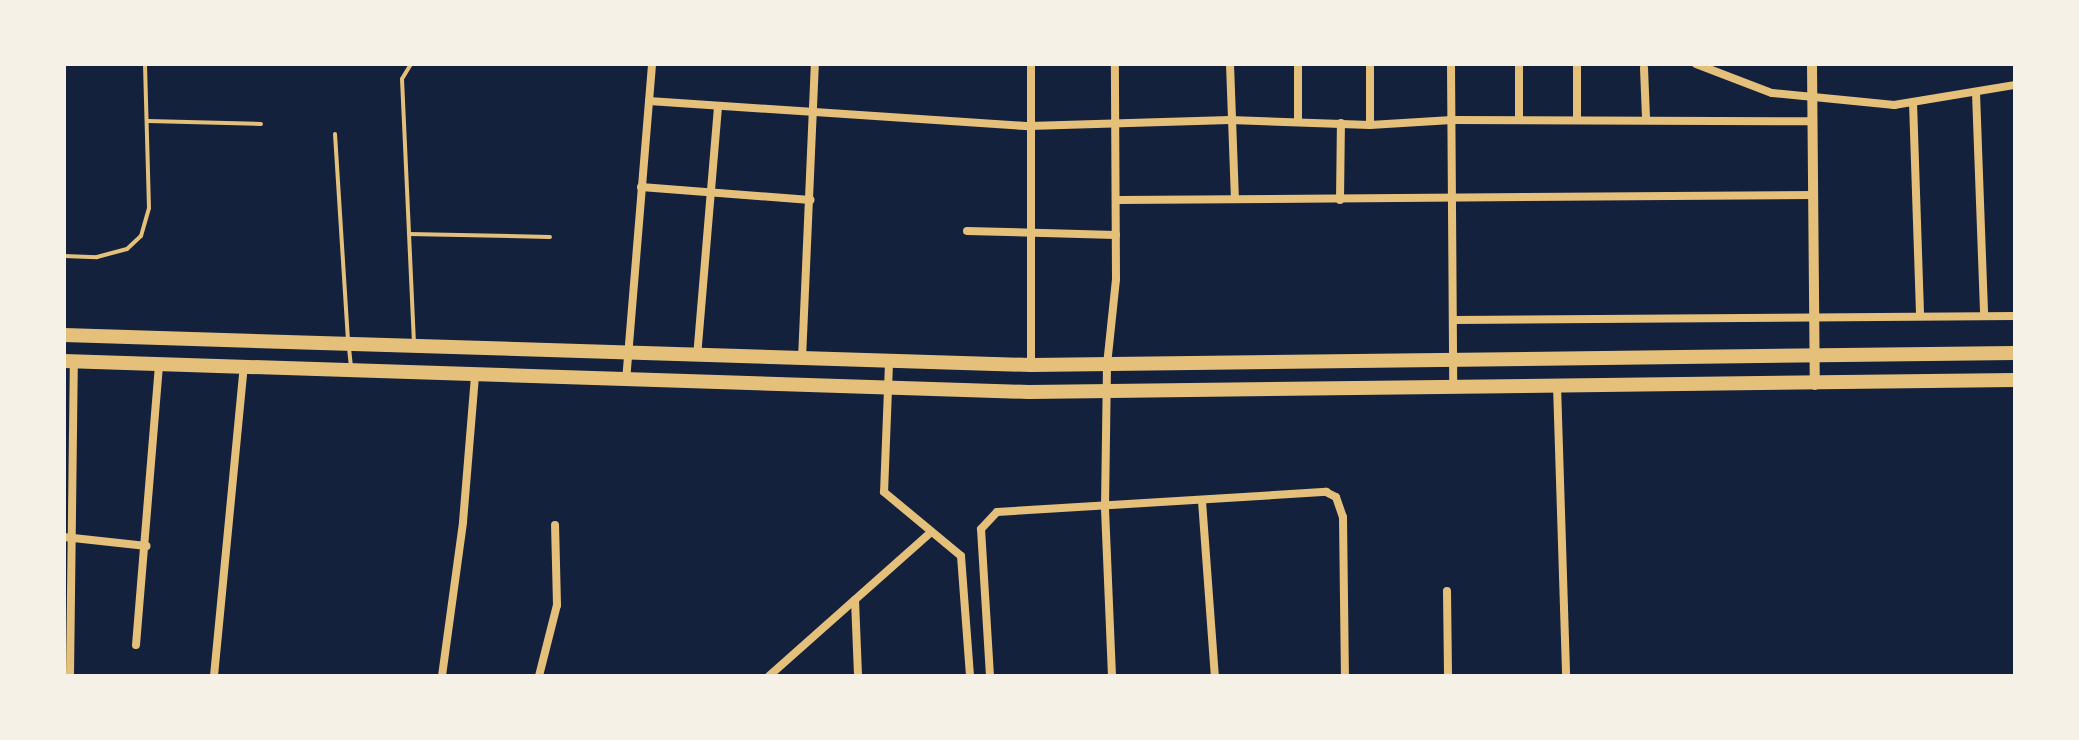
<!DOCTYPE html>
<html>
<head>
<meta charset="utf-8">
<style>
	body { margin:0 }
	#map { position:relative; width:2079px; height:740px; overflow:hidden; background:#14213d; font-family:Jost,sans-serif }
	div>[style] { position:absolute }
	.service>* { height:4px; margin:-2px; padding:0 2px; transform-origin:2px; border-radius:2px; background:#e5c07b }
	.minor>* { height:8px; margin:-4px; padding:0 4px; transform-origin:4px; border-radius:4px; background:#e5c07b }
	.tertiary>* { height:10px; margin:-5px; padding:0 5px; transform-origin:5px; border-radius:5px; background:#e5c07b }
	.primary>* { height:14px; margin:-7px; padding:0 7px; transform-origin:7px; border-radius:7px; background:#e5c07b }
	span { translate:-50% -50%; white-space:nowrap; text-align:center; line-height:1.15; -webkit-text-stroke:8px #f6f1e7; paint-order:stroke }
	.frame { position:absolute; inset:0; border:66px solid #f6f1e7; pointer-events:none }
</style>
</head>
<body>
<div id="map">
	<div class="service">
		<i style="left:411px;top:64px;width:17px;rotate:121deg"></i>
		<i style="left:402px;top:79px;width:263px;rotate:87.4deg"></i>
		<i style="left:148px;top:121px;width:113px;rotate:1.5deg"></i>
		<i style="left:335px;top:134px;width:205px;rotate:86.4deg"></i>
		<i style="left:409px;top:234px;width:141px;rotate:1.2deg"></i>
		<i style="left:64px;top:256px;width:33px;rotate:2deg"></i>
		<i style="left:97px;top:257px;width:31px;rotate:-15deg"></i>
		<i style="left:127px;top:249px;width:19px;rotate:-43deg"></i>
		<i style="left:141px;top:236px;width:29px;rotate:-74deg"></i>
		<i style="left:149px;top:208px;width:144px;rotate:-91.6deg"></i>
		<i style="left:349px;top:348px;width:19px;rotate:84deg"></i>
	</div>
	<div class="minor">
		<i style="left:1031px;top:64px;width:301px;rotate:90deg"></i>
		<i style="left:1230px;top:64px;width:135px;rotate:87.9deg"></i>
		<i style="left:1298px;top:64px;width:57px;rotate:90deg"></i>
		<i style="left:1451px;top:64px;width:321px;rotate:89.6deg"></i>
		<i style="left:1519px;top:64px;width:55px;rotate:90deg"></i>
		<i style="left:1696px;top:64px;width:81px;rotate:20.9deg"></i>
		<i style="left:1772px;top:93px;width:123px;rotate:5.6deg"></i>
		<i style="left:1894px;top:105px;width:123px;rotate:-9.4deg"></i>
		<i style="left:1577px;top:65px;width:54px;rotate:90deg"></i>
		<i style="left:1644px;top:68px;width:50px;rotate:87.7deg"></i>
		<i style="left:1976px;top:93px;width:223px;rotate:87.9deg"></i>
		<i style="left:649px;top:101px;width:381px;rotate:3.8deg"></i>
		<i style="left:1029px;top:126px;width:201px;rotate:-1.7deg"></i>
		<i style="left:1230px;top:120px;width:140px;rotate:2deg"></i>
		<i style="left:1370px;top:125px;width:82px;rotate:-3.5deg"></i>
		<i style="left:1452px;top:120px;width:361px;rotate:0.2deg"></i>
		<i style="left:1913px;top:102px;width:214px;rotate:88.1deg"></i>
		<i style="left:1370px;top:125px;width:61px;rotate:-90deg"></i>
		<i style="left:641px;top:187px;width:170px;rotate:4.4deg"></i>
		<i style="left:1117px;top:200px;width:696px;rotate:-0.41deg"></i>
		<i style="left:1340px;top:200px;width:77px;rotate:-89.3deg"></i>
		<i style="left:967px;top:231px;width:149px;rotate:1.5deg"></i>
		<i style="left:1454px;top:320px;width:561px;rotate:-0.41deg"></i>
		<i style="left:697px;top:357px;width:251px;rotate:-85.2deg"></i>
		<i style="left:802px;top:359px;width:295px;rotate:-87.5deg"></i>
		<i style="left:889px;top:363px;width:129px;rotate:92.2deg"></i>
		<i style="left:884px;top:492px;width:100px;rotate:39.7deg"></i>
		<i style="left:961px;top:556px;width:120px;rotate:85.7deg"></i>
		<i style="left:626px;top:381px;width:318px;rotate:-85.3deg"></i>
		<i style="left:1557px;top:385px;width:291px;rotate:88.2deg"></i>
		<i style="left:1202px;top:501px;width:175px;rotate:85.8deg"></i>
		<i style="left:64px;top:537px;width:83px;rotate:6.2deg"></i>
		<i style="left:1447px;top:591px;width:85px;rotate:89.3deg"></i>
		<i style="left:855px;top:600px;width:76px;rotate:87.7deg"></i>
		<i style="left:136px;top:645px;width:283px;rotate:-85.3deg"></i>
		<i style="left:70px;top:676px;width:315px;rotate:-89.3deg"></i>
		<i style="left:214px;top:676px;width:311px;rotate:-84.5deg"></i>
		<i style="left:442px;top:676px;width:155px;rotate:-82.2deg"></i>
		<i style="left:463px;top:522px;width:147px;rotate:-85.3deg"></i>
		<i style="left:539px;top:676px;width:73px;rotate:-75.8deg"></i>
		<i style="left:557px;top:605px;width:80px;rotate:-91.4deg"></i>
		<i style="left:769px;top:676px;width:215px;rotate:-41.6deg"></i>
		<i style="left:990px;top:676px;width:147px;rotate:-93.5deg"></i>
		<i style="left:981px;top:529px;width:23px;rotate:-47deg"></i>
		<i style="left:997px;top:512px;width:330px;rotate:-3.5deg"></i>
		<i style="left:1326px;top:492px;width:11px;rotate:27deg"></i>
		<i style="left:1336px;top:497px;width:21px;rotate:71deg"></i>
		<i style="left:1343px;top:517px;width:159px;rotate:89.3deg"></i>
		<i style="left:1112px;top:676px;width:168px;rotate:-92.4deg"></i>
		<i style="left:1105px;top:508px;width:143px;rotate:-89.2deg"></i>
		<i style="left:1107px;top:365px;width:86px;rotate:-84deg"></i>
		<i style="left:1116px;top:279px;width:215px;rotate:-90.3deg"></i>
	</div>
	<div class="tertiary">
		<i style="left:1812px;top:64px;width:321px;rotate:89.5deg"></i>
	</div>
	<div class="primary">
		<i style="left:64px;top:335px;width:967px;rotate:1.78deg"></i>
		<i style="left:1031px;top:365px;width:984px;rotate:-0.7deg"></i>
		<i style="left:64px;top:361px;width:965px;rotate:1.84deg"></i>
		<i style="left:1029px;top:392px;width:986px;rotate:-0.7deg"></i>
	</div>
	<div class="frame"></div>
</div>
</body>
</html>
